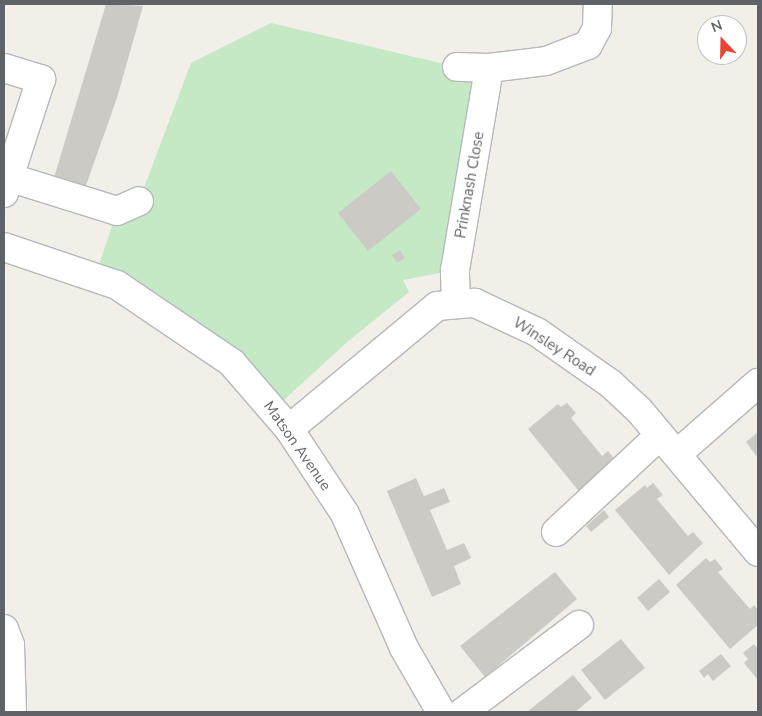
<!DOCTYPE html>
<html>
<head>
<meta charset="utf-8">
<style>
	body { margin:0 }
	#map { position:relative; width:762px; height:716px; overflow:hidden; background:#f1efe8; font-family:"Nunito Sans",sans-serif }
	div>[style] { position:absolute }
	.green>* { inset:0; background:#c5e8c5 }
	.building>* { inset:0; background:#cccac5 }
	.roads { filter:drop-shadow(1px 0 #b5b8bc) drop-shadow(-1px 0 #b5b8bc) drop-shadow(0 1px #b5b8bc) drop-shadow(0 -1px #b5b8bc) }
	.minor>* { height:28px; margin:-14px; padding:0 14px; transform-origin:14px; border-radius:14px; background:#fff }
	span { translate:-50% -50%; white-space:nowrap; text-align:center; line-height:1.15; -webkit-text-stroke:4.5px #fff; paint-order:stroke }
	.street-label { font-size:15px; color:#5f6368 }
	.frame { position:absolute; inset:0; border:5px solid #5f6368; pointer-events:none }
	.north { position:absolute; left:697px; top:15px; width:50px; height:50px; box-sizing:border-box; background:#fff; border:1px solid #bfc1c3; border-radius:50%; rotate:339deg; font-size:14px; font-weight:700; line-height:20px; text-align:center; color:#5f6368 }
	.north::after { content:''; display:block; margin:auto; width:18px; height:22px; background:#ea4335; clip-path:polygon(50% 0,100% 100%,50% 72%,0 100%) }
</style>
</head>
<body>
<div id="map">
	<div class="green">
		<i style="clip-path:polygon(271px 23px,457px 67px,489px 68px,455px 270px,403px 280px,409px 292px,346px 343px,274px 409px,95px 277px,117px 211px,139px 201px,191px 63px)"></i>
	</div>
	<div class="building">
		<i style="clip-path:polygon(106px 4px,143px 6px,117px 98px,84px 191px,53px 181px)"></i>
		<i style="clip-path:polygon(391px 171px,421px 209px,368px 251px,338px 213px)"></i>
		<i style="clip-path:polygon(400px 250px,405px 258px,397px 263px,392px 255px)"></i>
		<i style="clip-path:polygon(567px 403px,576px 413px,571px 418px,602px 456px,608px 451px,617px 462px,582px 495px,528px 429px,558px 404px,561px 407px)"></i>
		<i style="clip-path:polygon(758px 432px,758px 458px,746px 442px)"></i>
		<i style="clip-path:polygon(416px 478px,424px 496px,444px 488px,450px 502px,430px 510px,447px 550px,464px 543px,471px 558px,454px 566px,461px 584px,432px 597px,387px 491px)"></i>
		<i style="clip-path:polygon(653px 483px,663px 495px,657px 499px,688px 536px,693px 532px,703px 543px,669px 575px,615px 510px,645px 485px,647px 488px)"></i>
		<i style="clip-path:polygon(604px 510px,609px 517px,591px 532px,586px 526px)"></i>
		<i style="clip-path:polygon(706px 558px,710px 562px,715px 559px,723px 569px,718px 572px,750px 609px,754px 605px,758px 610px,758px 625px,730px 649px,676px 585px)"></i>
		<i style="clip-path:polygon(555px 572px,577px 599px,485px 677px,460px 646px)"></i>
		<i style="clip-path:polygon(659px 579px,670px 592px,648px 611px,637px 598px)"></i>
		<i style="clip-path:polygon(621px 639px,645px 668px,605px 700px,581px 670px)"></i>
		<i style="clip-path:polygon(754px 644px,758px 649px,758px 680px,744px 663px,748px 659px,743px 653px)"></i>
		<i style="clip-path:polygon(721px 654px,731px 666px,713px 681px,708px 674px,704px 678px,699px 671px)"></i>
		<i style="clip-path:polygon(573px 675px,592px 698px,575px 712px,527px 712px)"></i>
	</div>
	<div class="roads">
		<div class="minor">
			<i style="left:4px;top:68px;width:39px;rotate:17deg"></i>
			<i style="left:41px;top:79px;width:120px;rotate:108deg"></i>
			<i style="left:489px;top:68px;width:57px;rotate:-7deg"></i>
			<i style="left:546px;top:61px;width:45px;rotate:-20.9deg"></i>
			<i style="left:588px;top:45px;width:19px;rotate:-62deg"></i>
			<i style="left:597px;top:28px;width:24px;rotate:-88deg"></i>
			<i style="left:8px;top:177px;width:114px;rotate:17.3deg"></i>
			<i style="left:117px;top:211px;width:24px;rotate:-24deg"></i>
			<i style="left:4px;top:247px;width:119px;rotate:18.6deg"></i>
			<i style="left:117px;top:285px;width:139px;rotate:34.1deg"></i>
			<i style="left:232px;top:363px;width:87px;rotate:49.2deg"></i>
			<i style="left:289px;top:429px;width:102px;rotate:56.6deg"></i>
			<i style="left:345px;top:514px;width:146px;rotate:66.2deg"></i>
			<i style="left:404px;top:648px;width:74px;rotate:60deg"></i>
			<i style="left:456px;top:303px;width:33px;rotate:-92deg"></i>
			<i style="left:455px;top:270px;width:205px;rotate:-80.4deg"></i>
			<i style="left:489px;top:68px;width:32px;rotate:-178deg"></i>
			<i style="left:289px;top:429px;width:192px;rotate:-39.7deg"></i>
			<i style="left:437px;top:306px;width:38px;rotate:-5deg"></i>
			<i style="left:475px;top:303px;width:68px;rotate:25.1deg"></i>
			<i style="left:537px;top:332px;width:90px;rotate:35.1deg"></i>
			<i style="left:611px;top:384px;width:38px;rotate:43deg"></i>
			<i style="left:639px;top:410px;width:185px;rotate:50deg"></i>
			<i style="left:677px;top:454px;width:108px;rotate:-41.2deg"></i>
			<i style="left:556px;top:532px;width:142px;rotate:-43deg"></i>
			<i style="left:4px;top:629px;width:17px;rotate:69deg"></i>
			<i style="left:10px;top:645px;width:67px;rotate:88.3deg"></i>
			<i style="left:463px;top:712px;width:145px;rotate:-36.9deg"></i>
		</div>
	</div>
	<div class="street-label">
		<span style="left:470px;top:185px;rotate:-80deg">Prinknash Close</span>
		<span style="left:554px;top:347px;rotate:33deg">Winsley Road</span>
		<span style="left:297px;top:446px;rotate:55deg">Matson Avenue</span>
	</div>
	<div class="frame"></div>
	<div class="north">N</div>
</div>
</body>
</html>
